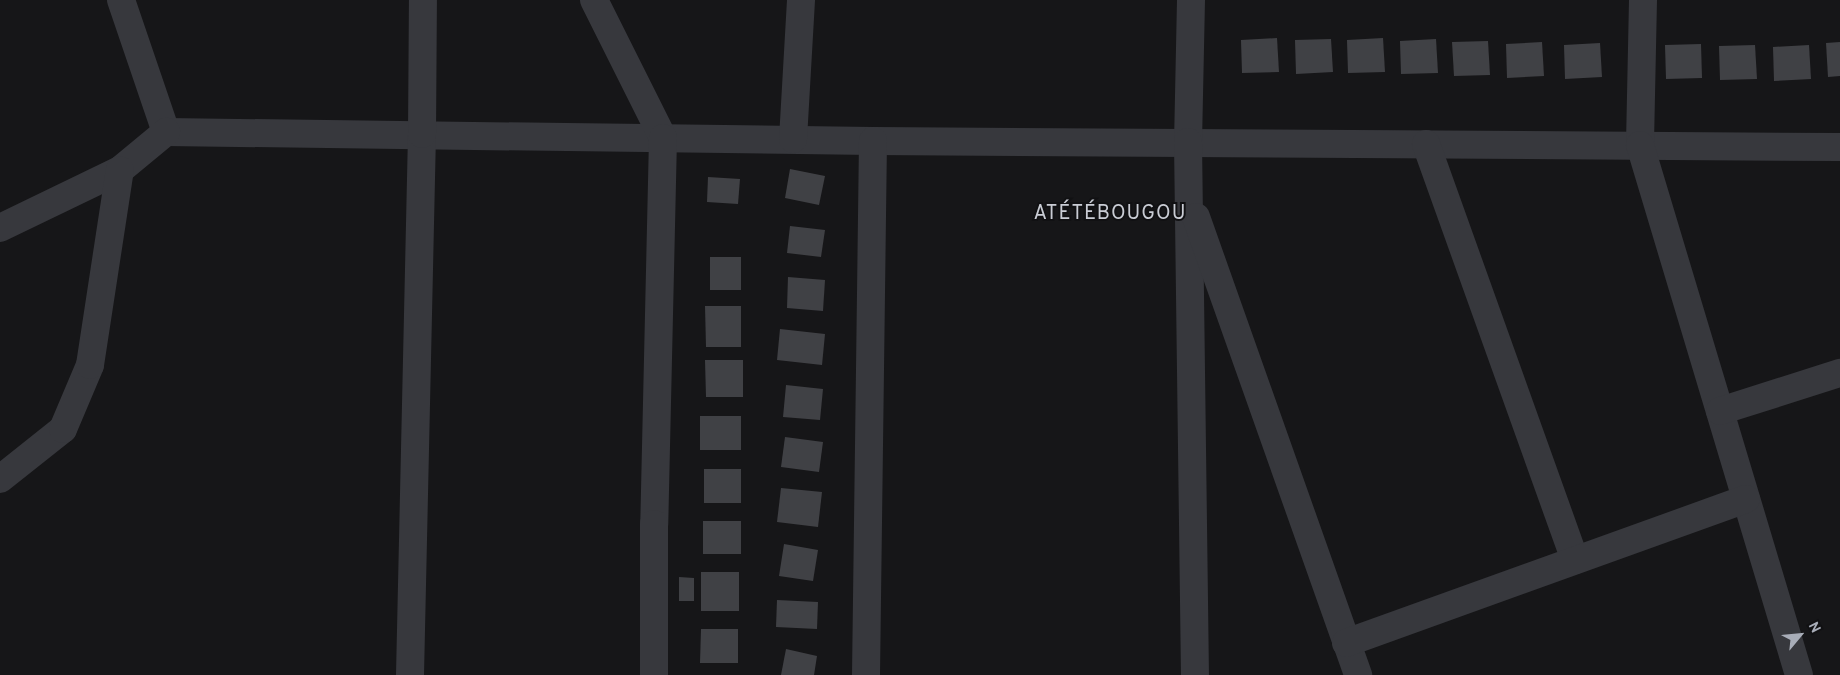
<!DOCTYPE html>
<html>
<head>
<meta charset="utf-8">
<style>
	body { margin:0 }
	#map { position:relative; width:1840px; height:675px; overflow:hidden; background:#161618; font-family:Overpass,sans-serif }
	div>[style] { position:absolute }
	.building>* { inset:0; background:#404145 }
	.minor>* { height:28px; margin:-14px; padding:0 14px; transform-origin:14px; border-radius:14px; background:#37383d }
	span { translate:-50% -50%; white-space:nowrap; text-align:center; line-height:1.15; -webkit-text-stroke:4px #111113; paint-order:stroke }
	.quarter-label { font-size:20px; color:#c9ccd4; letter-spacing:1px }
	.north { position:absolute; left:1775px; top:610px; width:50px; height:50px; -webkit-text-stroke:4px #111113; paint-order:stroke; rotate:62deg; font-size:14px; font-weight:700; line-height:20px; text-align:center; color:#a8adb8 }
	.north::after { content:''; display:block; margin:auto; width:18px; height:22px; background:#a8adb8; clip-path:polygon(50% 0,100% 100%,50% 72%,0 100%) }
</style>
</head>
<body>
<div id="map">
	<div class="building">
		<i style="clip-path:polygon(1277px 38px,1279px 72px,1242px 73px,1241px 40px)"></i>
		<i style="clip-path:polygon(1383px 38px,1385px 72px,1348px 73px,1347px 40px)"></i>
		<i style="clip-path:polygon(1331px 39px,1333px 72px,1296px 74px,1295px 40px)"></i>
		<i style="clip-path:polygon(1436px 39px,1438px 73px,1401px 74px,1400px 41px)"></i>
		<i style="clip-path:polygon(1488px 41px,1490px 75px,1454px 76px,1452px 42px)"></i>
		<i style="clip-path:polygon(1542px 42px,1544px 76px,1507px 78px,1506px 44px)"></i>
		<i style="clip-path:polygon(1840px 42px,1840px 76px,1828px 77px,1826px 43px)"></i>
		<i style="clip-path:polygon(1600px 43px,1602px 77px,1565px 79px,1564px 45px)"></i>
		<i style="clip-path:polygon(1701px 44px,1702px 78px,1666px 79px,1665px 45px)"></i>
		<i style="clip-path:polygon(1755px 45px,1757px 79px,1720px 80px,1719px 46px)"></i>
		<i style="clip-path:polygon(1809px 45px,1811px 79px,1774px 81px,1773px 47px)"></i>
		<i style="clip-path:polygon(790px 169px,825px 176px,819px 205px,785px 198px)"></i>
		<i style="clip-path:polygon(708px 177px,740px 179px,738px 204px,707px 202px)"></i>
		<i style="clip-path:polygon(790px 226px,825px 230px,821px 257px,787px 253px)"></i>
		<i style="clip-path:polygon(710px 257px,741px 257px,741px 290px,710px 290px)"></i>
		<i style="clip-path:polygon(788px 277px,825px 280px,823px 311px,787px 308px)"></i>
		<i style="clip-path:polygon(705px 306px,741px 306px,741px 347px,706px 347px)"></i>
		<i style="clip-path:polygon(780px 329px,825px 334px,822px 365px,777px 360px)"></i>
		<i style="clip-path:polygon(705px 360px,743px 360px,743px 397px,706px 397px)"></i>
		<i style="clip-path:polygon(786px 385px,823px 389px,820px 420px,783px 417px)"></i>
		<i style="clip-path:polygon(700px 416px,741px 416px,741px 450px,700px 450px)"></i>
		<i style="clip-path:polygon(785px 437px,823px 442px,819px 472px,781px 467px)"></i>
		<i style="clip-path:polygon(704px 469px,741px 469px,741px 503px,704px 503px)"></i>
		<i style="clip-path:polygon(781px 488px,822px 492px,818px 527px,777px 522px)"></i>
		<i style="clip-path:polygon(703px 521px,741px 521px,741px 554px,703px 554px)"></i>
		<i style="clip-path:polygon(784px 544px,818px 550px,813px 581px,779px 576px)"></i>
		<i style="clip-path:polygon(701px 572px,739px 572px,739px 611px,701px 611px)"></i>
		<i style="clip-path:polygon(679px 577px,694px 578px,694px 601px,679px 601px)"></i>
		<i style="clip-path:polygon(777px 600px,818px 602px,817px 629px,776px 627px)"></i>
		<i style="clip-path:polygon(701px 629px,738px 629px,738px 663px,700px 663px)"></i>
		<i style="clip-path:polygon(786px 649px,817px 656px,814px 675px,781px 675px)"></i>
	</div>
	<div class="minor">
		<i style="left:121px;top:0;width:139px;rotate:71.2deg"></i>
		<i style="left:166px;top:132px;width:707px;rotate:0.73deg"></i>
		<i style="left:873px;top:141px;width:967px;rotate:0.36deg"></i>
		<i style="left:594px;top:0;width:154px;rotate:63.4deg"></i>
		<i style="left:663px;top:138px;width:386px;rotate:91.3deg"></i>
		<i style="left:654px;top:524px;width:151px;rotate:90deg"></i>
		<i style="left:1191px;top:0;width:142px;rotate:91.2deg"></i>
		<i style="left:1188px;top:142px;width:533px;rotate:89.25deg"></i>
		<i style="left:1643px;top:0;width:145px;rotate:91.2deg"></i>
		<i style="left:1640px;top:145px;width:553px;rotate:73.3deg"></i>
		<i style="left:793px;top:139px;width:139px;rotate:-86.7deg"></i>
		<i style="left:1426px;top:144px;width:442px;rotate:70.3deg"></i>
		<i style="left:1196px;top:217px;width:486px;rotate:70.5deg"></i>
		<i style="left:0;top:228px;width:133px;rotate:-25.8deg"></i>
		<i style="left:120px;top:170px;width:60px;rotate:-39.6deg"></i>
		<i style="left:1720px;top:411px;width:126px;rotate:-17.6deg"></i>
		<i style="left:0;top:479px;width:80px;rotate:-38.4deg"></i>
		<i style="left:63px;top:429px;width:69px;rotate:-67.1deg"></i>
		<i style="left:90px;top:365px;width:197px;rotate:-81.3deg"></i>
		<i style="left:1346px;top:643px;width:425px;rotate:-19.8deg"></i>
		<i style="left:410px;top:675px;width:541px;rotate:-88.73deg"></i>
		<i style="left:422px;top:134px;width:134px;rotate:-89.6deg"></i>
		<i style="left:866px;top:675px;width:534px;rotate:-89.25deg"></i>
	</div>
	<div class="quarter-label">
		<span style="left:1110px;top:214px">ATÉTÉBOUGOU</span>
	</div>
	<div class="north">N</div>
</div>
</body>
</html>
